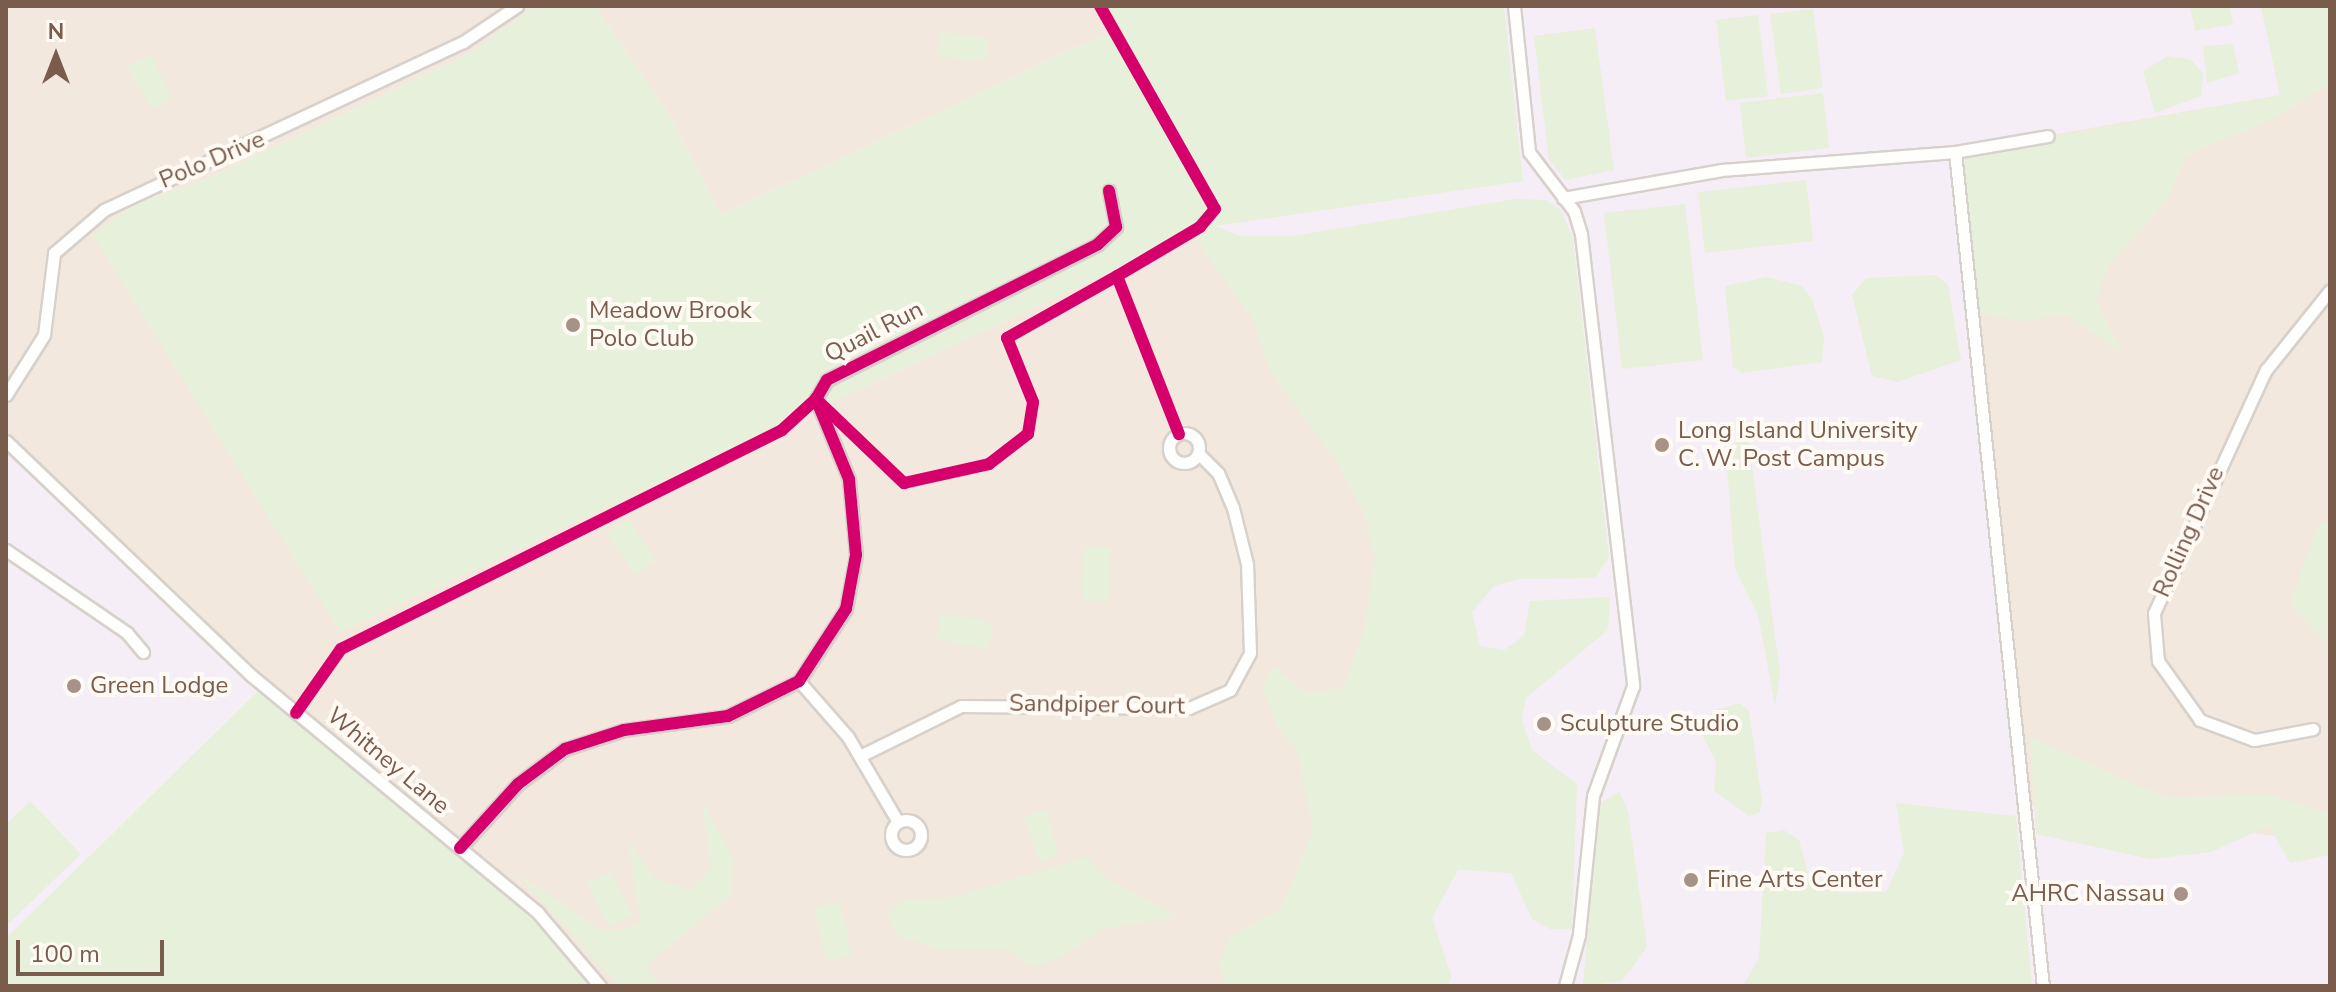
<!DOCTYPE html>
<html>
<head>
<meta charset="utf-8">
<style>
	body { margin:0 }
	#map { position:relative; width:2336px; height:992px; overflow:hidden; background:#f9f5f0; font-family:"Nunito Sans",sans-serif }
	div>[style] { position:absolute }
	.residential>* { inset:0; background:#f2e8de }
	.education>* { inset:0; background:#f6eef6 }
	.green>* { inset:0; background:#e7f0db }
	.roads { filter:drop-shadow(2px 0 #d7d1cb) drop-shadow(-2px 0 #d7d1cb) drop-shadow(0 2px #d7d1cb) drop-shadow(0 -2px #d7d1cb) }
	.minor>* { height:11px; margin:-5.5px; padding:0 5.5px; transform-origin:5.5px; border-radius:5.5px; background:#fefefd }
	.minor>.ring { margin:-5.5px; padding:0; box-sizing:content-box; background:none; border:11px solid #fefefd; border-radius:50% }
	.cycleway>* { height:12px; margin:-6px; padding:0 6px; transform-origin:6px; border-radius:6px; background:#d6006c }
	.dots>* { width:22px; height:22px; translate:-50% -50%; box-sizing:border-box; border:4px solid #fffaf3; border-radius:50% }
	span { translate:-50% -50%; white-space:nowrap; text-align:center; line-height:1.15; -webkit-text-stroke:8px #fffaf3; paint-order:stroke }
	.street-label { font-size:24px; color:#7a5c4d }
	.poi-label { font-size:24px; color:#7a5c4d }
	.left { translate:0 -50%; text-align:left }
	.right { translate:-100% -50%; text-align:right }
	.frame { position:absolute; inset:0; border:8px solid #7a5c4d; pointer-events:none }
	.north { position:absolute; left:16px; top:16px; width:80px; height:80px; -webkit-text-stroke:6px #fffaf3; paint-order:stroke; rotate:0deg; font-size:22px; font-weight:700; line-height:32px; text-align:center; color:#7a5c4d }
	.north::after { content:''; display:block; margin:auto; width:28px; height:36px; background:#7a5c4d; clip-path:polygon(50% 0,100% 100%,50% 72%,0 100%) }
	.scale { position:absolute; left:16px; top:940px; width:148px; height:36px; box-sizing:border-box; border:4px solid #7a5c4d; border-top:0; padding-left:10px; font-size:24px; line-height:28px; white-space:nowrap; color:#7a5c4d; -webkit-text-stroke:6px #fffaf3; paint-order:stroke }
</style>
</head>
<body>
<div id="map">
	<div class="residential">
		<i style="clip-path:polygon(6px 6px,534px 6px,473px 52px,207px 179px,139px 202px,340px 632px,1206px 227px,1412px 556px,1277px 986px,607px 986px,460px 848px,251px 676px,6px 441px)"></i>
		<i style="clip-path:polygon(595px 6px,1094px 6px,1109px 32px,721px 215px,669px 115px)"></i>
		<i style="clip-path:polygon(1925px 6px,2330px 6px,2330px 843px,2022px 805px)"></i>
	</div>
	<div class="education">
		<i style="clip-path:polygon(1094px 6px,2261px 6px,2280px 95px,1948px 153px,2022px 805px,2330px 843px,2330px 986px,1277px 986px,1412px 556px,1206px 227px)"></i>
		<i style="clip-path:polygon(6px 441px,263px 686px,6px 938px)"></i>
	</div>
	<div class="green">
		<i style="clip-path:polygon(534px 6px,595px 6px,669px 115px,721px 215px,1109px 32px,1097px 6px,1504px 6px,1523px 181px,1215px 226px,1241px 236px,1292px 236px,1515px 199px,1546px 200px,1561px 210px,1573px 238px,1609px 557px,1595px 578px,1518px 579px,1494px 586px,1472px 612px,1480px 646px,1504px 650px,1524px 635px,1530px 601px,1610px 597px,1608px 630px,1526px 698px,1522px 720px,1532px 750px,1577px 784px,1572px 929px,1550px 929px,1532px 919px,1511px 873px,1458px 870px,1432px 918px,1452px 978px,1447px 986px,1225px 986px,1219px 962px,1231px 937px,1282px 907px,1313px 830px,1297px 749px,1277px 726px,1262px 688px,1274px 666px,1305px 693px,1344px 688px,1364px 631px,1375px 558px,1365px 515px,1338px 463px,1269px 370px,1254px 321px,1192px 234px,340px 632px,92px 234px,139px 202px,207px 179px,473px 52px)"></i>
		<i style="clip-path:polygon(2190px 6px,2230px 6px,2233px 24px,2195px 31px)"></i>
		<i style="clip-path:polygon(2261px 6px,2330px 6px,2330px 83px,2273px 119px,2186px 155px,2170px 196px,2108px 266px,2096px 299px,2121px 352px,2065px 314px,2023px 322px,1977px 312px,1957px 154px,2280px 95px)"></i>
		<i style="clip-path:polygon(1813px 9px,1823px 88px,1781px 94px,1770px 14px)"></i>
		<i style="clip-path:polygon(1758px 15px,1768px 96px,1726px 101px,1716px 20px)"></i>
		<i style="clip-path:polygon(1595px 28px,1614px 170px,1565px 180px,1549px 159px,1534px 36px)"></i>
		<i style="clip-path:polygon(941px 32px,987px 38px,988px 61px,937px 57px)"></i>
		<i style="clip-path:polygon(2233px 44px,2239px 73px,2207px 83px,2203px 46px)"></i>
		<i style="clip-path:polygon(151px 55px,172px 97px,152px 109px,127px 67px)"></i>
		<i style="clip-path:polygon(2168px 56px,2191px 60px,2203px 73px,2201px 96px,2155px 113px,2143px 71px)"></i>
		<i style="clip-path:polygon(1823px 93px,1829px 148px,1746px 158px,1740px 103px)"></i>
		<i style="clip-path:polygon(1806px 180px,1813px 241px,1705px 253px,1698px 192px)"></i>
		<i style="clip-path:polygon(1685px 204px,1703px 360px,1622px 369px,1604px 213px)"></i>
		<i style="clip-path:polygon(1936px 275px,1948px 285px,1961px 360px,1897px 382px,1872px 376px,1852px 295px,1866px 278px)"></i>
		<i style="clip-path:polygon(1767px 277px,1802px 286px,1812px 299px,1824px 337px,1822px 362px,1742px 373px,1733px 367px,1725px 286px)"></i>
		<i style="clip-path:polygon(1747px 430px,1780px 673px,1775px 706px,1758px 615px,1735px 569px,1726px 455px)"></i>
		<i style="clip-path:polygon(628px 518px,656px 560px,635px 575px,607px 533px)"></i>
		<i style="clip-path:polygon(2320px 522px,2330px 525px,2330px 647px,2290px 602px)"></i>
		<i style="clip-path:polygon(1083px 547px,1110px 548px,1109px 601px,1082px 600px)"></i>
		<i style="clip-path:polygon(941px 613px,993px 623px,988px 649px,936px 639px)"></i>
		<i style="clip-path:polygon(263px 686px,538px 913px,600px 986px,6px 986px,6px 938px)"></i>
		<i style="clip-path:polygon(1740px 703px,1749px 711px,1762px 800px,1760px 812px,1749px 816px,1714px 791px,1716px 762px,1699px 729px,1714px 710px)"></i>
		<i style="clip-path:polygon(2030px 737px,2167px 798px,2270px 795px,2330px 814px,2330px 855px,2290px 863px,2269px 826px,2211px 852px,2150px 859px,2036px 834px)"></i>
		<i style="clip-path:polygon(1619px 792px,1628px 810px,1647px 947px,1622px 981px,1583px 986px,1598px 804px)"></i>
		<i style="clip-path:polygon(30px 801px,81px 854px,6px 926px,6px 824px)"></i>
		<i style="clip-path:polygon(702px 801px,734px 859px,731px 894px,646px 966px,661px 986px,619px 986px,513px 870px,599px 929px,624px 930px,640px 921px,628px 840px,655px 878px,691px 890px,711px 868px)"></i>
		<i style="clip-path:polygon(1896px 803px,2016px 816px,2032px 986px,1743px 986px,1759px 958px,1766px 833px,1784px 830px,1799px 840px,1808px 874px,1841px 893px,1886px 892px,1904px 853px)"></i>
		<i style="clip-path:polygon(1047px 810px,1058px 855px,1040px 863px,1024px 816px)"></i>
		<i style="clip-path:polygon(1088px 857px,1106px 878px,1177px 917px,1102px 929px,1061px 958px,1032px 966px,1007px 950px,942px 950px,897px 936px,887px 915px,902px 900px,953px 897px)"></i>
		<i style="clip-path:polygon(611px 872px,633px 915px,609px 927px,587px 883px)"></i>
		<i style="clip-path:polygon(840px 902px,852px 956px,826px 961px,814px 908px)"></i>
	</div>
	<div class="roads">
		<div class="minor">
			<i style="left:1514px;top:6px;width:147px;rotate:84.1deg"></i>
			<i style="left:1529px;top:152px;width:74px;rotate:52.7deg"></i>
			<i style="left:1574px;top:211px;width:24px;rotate:73deg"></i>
			<i style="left:1581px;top:234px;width:455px;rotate:83.4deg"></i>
			<i style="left:1633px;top:686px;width:117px;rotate:110deg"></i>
			<i style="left:1593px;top:796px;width:140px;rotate:95.8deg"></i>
			<i style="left:1579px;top:935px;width:53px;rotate:105.4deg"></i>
			<i style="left:1955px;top:152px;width:839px;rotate:83.98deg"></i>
			<i style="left:1563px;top:198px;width:160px;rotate:-10deg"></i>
			<i style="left:1721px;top:170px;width:235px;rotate:-4.4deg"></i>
			<i style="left:1955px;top:152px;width:94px;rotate:-9.8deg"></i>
			<i style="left:6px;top:395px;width:71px;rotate:-57.7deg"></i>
			<i style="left:44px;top:335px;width:83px;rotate:-83deg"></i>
			<i style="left:54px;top:253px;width:66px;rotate:-40.7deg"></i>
			<i style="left:104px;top:210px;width:396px;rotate:-25.1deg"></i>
			<i style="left:463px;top:42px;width:65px;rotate:-33.7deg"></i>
			<i class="ring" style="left:1169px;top:433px;width:19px;height:19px"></i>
			<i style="left:6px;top:441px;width:340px;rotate:43.7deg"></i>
			<i style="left:252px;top:676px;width:371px;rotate:39.6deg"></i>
			<i style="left:538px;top:913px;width:96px;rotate:49.7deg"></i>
			<i style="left:6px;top:550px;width:147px;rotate:34.4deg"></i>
			<i style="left:127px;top:633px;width:25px;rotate:50deg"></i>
			<i style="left:799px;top:681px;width:74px;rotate:48.8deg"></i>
			<i style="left:848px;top:737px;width:99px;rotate:59.5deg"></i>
			<i style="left:2313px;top:729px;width:60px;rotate:169.4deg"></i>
			<i style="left:2254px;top:740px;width:58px;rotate:-159.7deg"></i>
			<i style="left:2200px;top:720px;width:72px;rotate:-125.4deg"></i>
			<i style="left:2158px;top:661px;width:48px;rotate:-94.8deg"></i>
			<i style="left:2154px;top:613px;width:268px;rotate:-65.3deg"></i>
			<i style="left:2266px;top:370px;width:102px;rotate:-51.3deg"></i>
			<i style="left:860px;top:756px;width:113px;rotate:-26.3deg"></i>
			<i style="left:961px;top:706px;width:228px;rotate:0.5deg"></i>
			<i style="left:1189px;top:708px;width:45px;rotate:-23.7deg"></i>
			<i style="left:1230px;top:690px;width:42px;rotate:-61.6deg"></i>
			<i style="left:1250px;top:653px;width:89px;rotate:-91.9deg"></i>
			<i style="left:1247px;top:564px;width:58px;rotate:-104deg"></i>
			<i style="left:1233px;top:508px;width:38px;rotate:-113deg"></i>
			<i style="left:1218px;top:473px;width:27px;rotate:-135deg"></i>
			<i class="ring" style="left:891px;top:820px;width:19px;height:19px"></i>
			<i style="left:460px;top:848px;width:86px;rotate:-47.8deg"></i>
			<i style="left:518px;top:784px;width:59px;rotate:-36.7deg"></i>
			<i style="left:565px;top:749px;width:62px;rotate:-17.9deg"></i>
			<i style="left:624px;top:730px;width:105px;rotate:-7.7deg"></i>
			<i style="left:728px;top:716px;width:79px;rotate:-26.2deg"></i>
			<i style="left:799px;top:681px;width:86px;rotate:-56.9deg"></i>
			<i style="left:846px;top:609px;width:55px;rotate:-79.5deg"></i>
			<i style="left:856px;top:555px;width:76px;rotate:-95.3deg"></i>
			<i style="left:849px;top:479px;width:87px;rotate:-112.4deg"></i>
			<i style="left:816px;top:399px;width:22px;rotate:-60deg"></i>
			<i style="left:827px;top:380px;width:303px;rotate:-26.6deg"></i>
			<i style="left:1098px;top:244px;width:25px;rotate:-43deg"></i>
			<i style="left:1116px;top:227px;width:37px;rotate:-101deg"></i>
		</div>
	</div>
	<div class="cycleway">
		<i style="left:1100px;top:6px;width:233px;rotate:60.5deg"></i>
		<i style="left:1215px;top:209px;width:23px;rotate:130deg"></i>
		<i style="left:1200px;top:227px;width:96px;rotate:149.4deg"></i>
		<i style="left:296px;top:713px;width:78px;rotate:-54.9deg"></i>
		<i style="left:341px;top:649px;width:492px;rotate:-26.4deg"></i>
		<i style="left:782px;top:430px;width:46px;rotate:-42.4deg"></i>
		<i style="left:816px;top:399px;width:122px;rotate:43.7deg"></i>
		<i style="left:904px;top:483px;width:87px;rotate:-12.6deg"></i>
		<i style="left:989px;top:464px;width:49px;rotate:-37.6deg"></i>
		<i style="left:1028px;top:434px;width:32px;rotate:-81deg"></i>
		<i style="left:1033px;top:402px;width:69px;rotate:-112.1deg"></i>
		<i style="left:1007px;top:338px;width:126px;rotate:-29.4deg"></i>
		<i style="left:1117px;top:276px;width:170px;rotate:68.6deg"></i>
		<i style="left:460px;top:848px;width:86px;rotate:-47.8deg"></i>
		<i style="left:518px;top:784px;width:59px;rotate:-36.7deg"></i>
		<i style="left:565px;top:749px;width:62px;rotate:-17.9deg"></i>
		<i style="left:624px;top:730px;width:105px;rotate:-7.7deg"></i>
		<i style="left:728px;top:716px;width:79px;rotate:-26.2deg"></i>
		<i style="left:799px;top:681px;width:86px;rotate:-56.9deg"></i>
		<i style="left:846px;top:609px;width:55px;rotate:-79.5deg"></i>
		<i style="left:856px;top:555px;width:76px;rotate:-95.3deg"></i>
		<i style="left:849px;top:479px;width:87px;rotate:-112.4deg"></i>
		<i style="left:816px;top:399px;width:22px;rotate:-60deg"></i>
		<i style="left:827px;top:380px;width:303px;rotate:-26.6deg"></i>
		<i style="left:1098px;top:244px;width:25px;rotate:-43deg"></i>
		<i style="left:1116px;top:227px;width:37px;rotate:-101deg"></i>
	</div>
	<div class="dots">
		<i style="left:573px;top:325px;background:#a69286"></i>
		<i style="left:1662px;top:445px;background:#a69286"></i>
		<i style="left:74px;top:686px;background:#a69286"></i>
		<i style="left:1544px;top:724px;background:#a69286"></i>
		<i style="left:1691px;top:880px;background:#a69286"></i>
		<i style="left:2181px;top:894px;background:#a69286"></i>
	</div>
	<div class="street-label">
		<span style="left:212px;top:160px;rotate:-23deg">Polo Drive</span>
		<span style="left:874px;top:332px;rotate:-27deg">Quail Run</span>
		<span style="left:2189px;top:532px;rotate:-66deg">Rolling Drive</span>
		<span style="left:1097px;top:705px;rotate:1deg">Sandpiper Court</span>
		<span style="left:388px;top:761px;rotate:40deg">Whitney Lane</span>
	</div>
	<div class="poi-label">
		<span class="left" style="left:589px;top:325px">Meadow Brook<br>Polo Club</span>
		<span class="left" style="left:1678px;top:445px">Long Island University<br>C. W. Post Campus</span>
		<span class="left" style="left:90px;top:686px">Green Lodge</span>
		<span class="left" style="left:1560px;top:724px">Sculpture Studio</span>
		<span class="left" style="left:1707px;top:880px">Fine Arts Center</span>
		<span class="right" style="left:2165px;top:894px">AHRC Nassau</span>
	</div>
	<div class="frame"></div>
	<div class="north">N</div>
	<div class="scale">100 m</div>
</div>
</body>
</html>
